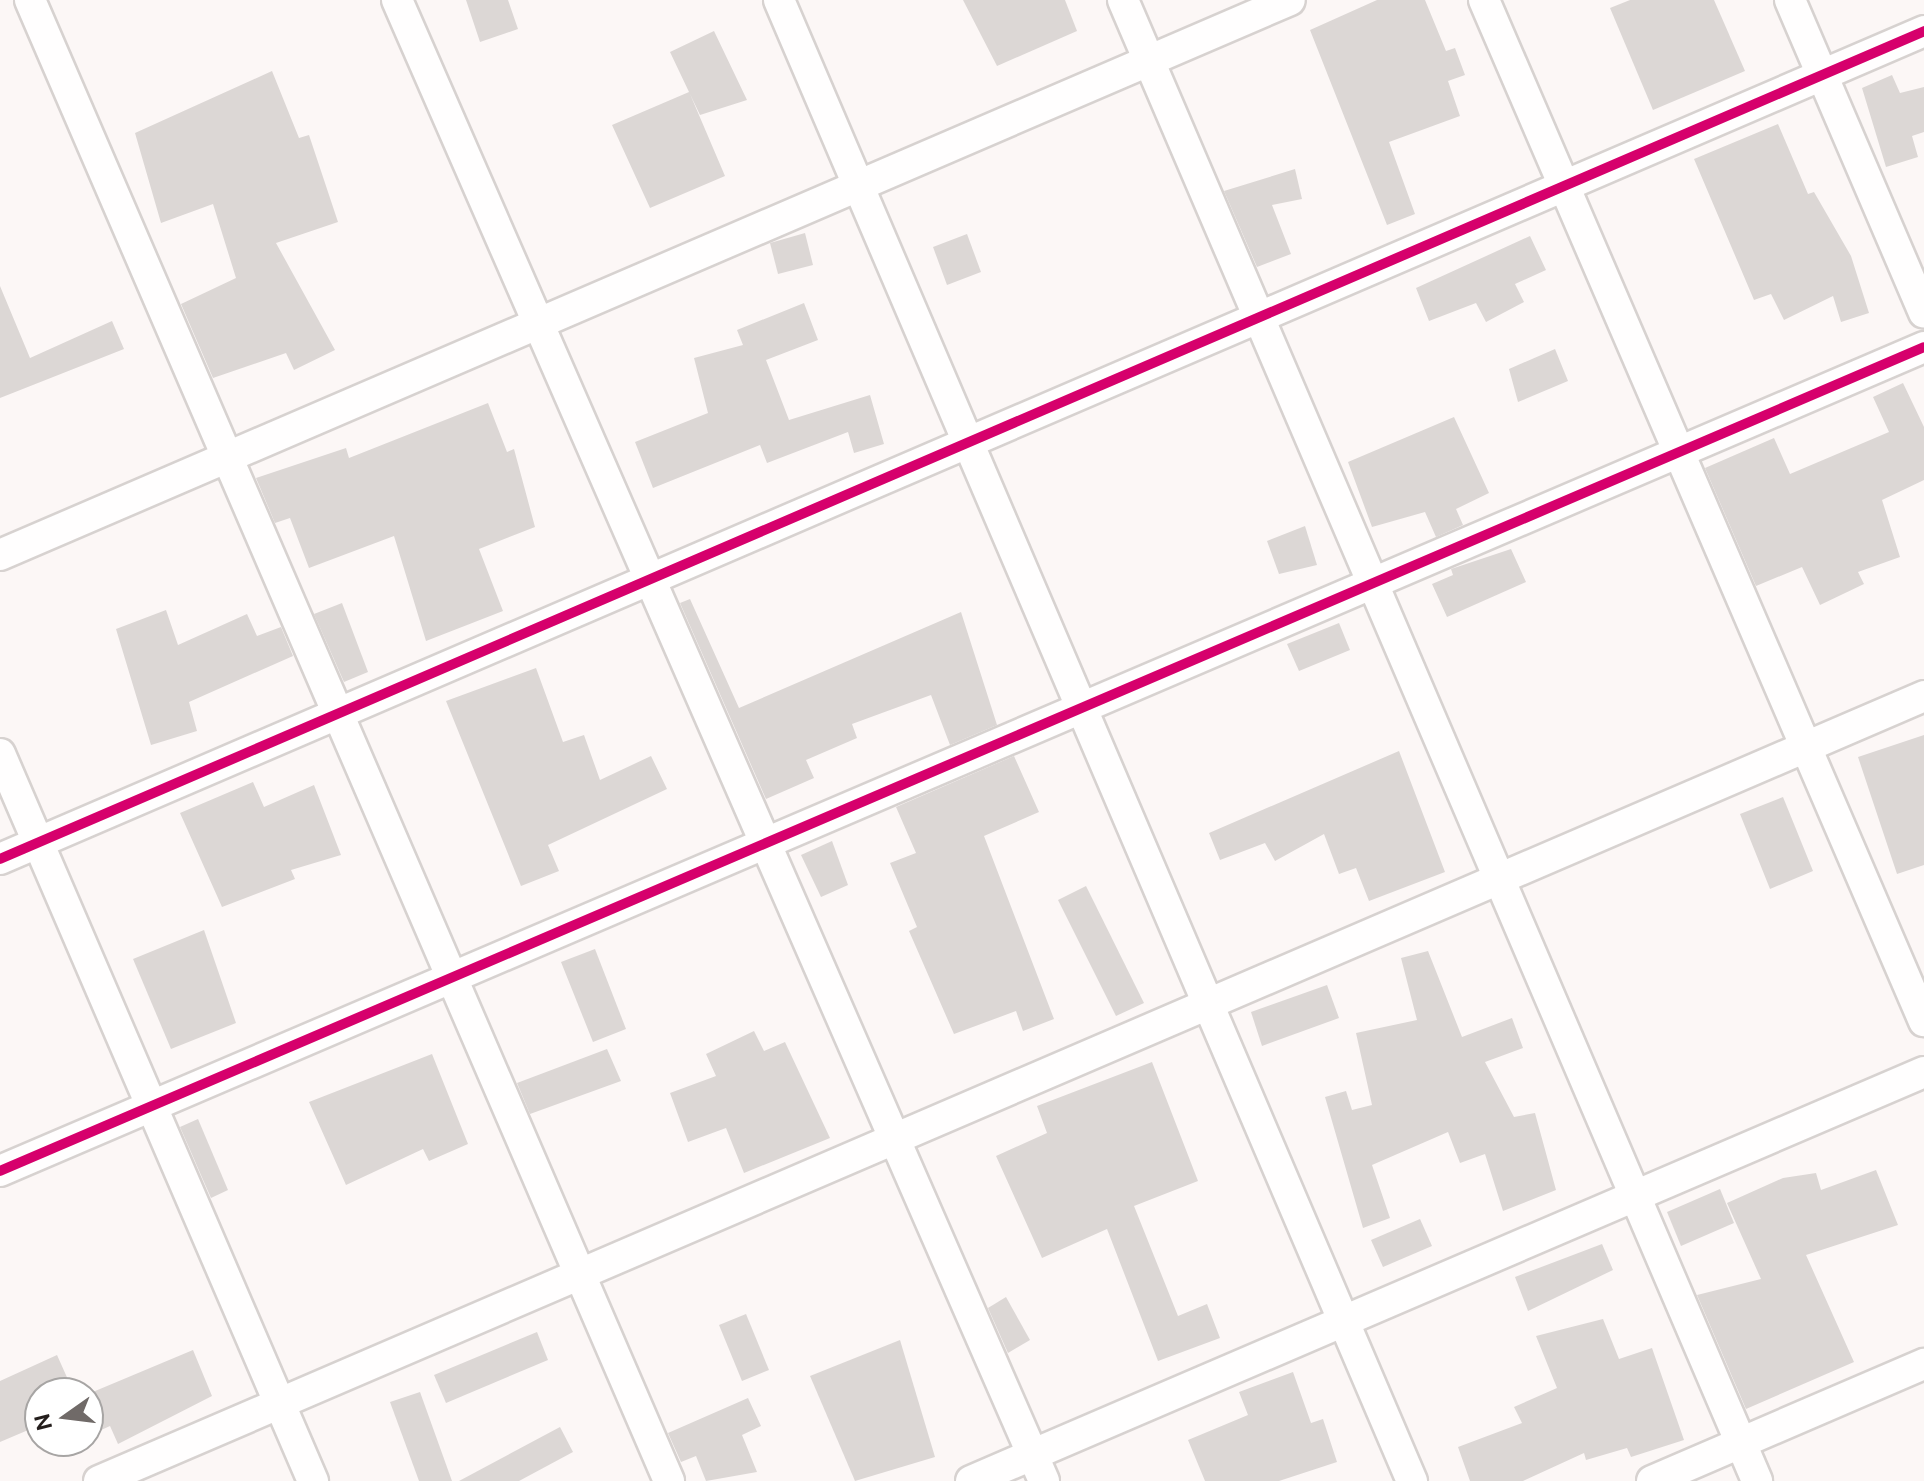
<!DOCTYPE html>
<html>
<head>
<meta charset="utf-8">
<style>
	body { margin:0 }
	#map { position:relative; width:1924px; height:1481px; overflow:hidden; background:#fcf7f6; font-family:Ubuntu,sans-serif }
	div>[style] { position:absolute }
	.building>* { inset:0; background:#dcd7d5 }
	.roads { filter:drop-shadow(2px 0 #d7d2d0) drop-shadow(-2px 0 #d7d2d0) drop-shadow(0 2px #d7d2d0) drop-shadow(0 -2px #d7d2d0) }
	.minor>* { height:30px; margin:-15px; padding:0 15px; transform-origin:15px; border-radius:15px; background:#fffefe }
	.cycleway>* { height:10px; margin:-5px; padding:0 5px; transform-origin:5px; border-radius:5px; background:#d6006c }
	span { translate:-50% -50%; white-space:nowrap; text-align:center; line-height:1.15; -webkit-text-stroke:8px #fff; paint-order:stroke }
	.north { position:absolute; left:24px; top:1377px; width:80px; height:80px; box-sizing:border-box; background:#fff; border:2px solid #a7a5a4; border-radius:50%; rotate:256deg; font-size:22px; font-weight:700; line-height:32px; text-align:center; color:#241e1c }
	.north::after { content:''; display:block; margin:auto; width:28px; height:36px; background:#706a68; clip-path:polygon(50% 0,100% 100%,50% 72%,0 100%) }
</style>
</head>
<body>
<div id="map">
	<div class="building">
		<i style="clip-path:polygon(466px 0,508px 0,518px 29px,480px 42px)"></i>
		<i style="clip-path:polygon(963px 0,1065px 0,1077px 31px,997px 66px)"></i>
		<i style="clip-path:polygon(1377px 0,1425px 0,1446px 51px,1455px 48px,1465px 75px,1448px 81px,1460px 116px,1389px 142px,1415px 214px,1387px 225px,1310px 30px)"></i>
		<i style="clip-path:polygon(1630px 0,1714px 0,1745px 71px,1653px 110px,1610px 8px)"></i>
		<i style="clip-path:polygon(714px 31px,747px 100px,700px 115px,690px 94px,725px 176px,650px 208px,612px 125px,689px 92px,670px 52px)"></i>
		<i style="clip-path:polygon(272px 71px,299px 138px,309px 135px,338px 222px,276px 243px,335px 350px,294px 370px,286px 353px,213px 378px,181px 304px,236px 278px,213px 204px,161px 223px,135px 133px)"></i>
		<i style="clip-path:polygon(1892px 75px,1900px 93px,1924px 87px,1924px 132px,1912px 136px,1918px 157px,1886px 167px,1862px 88px)"></i>
		<i style="clip-path:polygon(1778px 124px,1808px 194px,1814px 192px,1851px 256px,1869px 313px,1841px 322px,1833px 296px,1784px 320px,1771px 294px,1754px 300px,1694px 159px)"></i>
		<i style="clip-path:polygon(1295px 169px,1302px 199px,1272px 205px,1291px 254px,1257px 267px,1224px 191px)"></i>
		<i style="clip-path:polygon(805px 233px,813px 265px,778px 274px,770px 243px)"></i>
		<i style="clip-path:polygon(967px 234px,981px 272px,947px 285px,933px 247px)"></i>
		<i style="clip-path:polygon(1530px 236px,1546px 270px,1515px 284px,1524px 302px,1486px 322px,1476px 303px,1429px 321px,1416px 288px)"></i>
		<i style="clip-path:polygon(0 286px,30px 358px,112px 321px,124px 349px,0 398px)"></i>
		<i style="clip-path:polygon(804px 303px,818px 340px,766px 360px,789px 420px,870px 395px,884px 444px,854px 453px,848px 432px,767px 463px,760px 445px,653px 488px,635px 442px,708px 413px,694px 358px,743px 345px,737px 330px)"></i>
		<i style="clip-path:polygon(1555px 349px,1568px 381px,1518px 402px,1509px 369px)"></i>
		<i style="clip-path:polygon(1903px 383px,1924px 427px,1924px 480px,1882px 500px,1900px 557px,1858px 572px,1864px 584px,1820px 605px,1802px 567px,1756px 586px,1705px 468px,1774px 438px,1790px 474px,1889px 432px,1873px 397px)"></i>
		<i style="clip-path:polygon(488px 403px,507px 452px,514px 449px,535px 527px,479px 549px,503px 611px,426px 641px,394px 536px,309px 568px,290px 518px,275px 523px,256px 478px,346px 448px,349px 458px)"></i>
		<i style="clip-path:polygon(1454px 417px,1489px 493px,1456px 509px,1463px 525px,1436px 537px,1425px 512px,1372px 527px,1348px 462px)"></i>
		<i style="clip-path:polygon(1305px 526px,1317px 565px,1279px 574px,1267px 541px)"></i>
		<i style="clip-path:polygon(1511px 549px,1526px 582px,1447px 617px,1432px 584px,1453px 575px,1451px 569px)"></i>
		<i style="clip-path:polygon(690px 599px,739px 708px,961px 612px,997px 725px,950px 745px,931px 695px,852px 724px,857px 738px,806px 760px,814px 778px,766px 799px,680px 603px)"></i>
		<i style="clip-path:polygon(342px 603px,368px 672px,344px 682px,314px 614px)"></i>
		<i style="clip-path:polygon(166px 610px,178px 645px,247px 614px,257px 636px,281px 627px,293px 656px,189px 702px,197px 731px,151px 745px,116px 629px)"></i>
		<i style="clip-path:polygon(1339px 623px,1350px 650px,1299px 671px,1287px 644px)"></i>
		<i style="clip-path:polygon(536px 668px,563px 742px,584px 735px,600px 780px,651px 756px,667px 789px,548px 845px,559px 871px,521px 886px,446px 701px)"></i>
		<i style="clip-path:polygon(1924px 735px,1924px 865px,1897px 874px,1858px 757px)"></i>
		<i style="clip-path:polygon(1399px 751px,1445px 872px,1369px 901px,1356px 868px,1339px 874px,1324px 834px,1275px 861px,1265px 843px,1220px 860px,1209px 833px)"></i>
		<i style="clip-path:polygon(1014px 756px,1039px 812px,984px 836px,1054px 1019px,1023px 1031px,1016px 1011px,954px 1034px,909px 931px,917px 927px,890px 863px,916px 853px,896px 807px)"></i>
		<i style="clip-path:polygon(253px 782px,264px 807px,314px 785px,341px 855px,291px 870px,295px 879px,222px 907px,180px 813px)"></i>
		<i style="clip-path:polygon(1783px 797px,1813px 871px,1770px 889px,1740px 814px)"></i>
		<i style="clip-path:polygon(832px 841px,848px 885px,821px 897px,801px 855px)"></i>
		<i style="clip-path:polygon(1086px 886px,1144px 1003px,1116px 1016px,1058px 900px)"></i>
		<i style="clip-path:polygon(204px 930px,236px 1023px,171px 1049px,133px 959px)"></i>
		<i style="clip-path:polygon(595px 949px,626px 1029px,593px 1042px,561px 962px)"></i>
		<i style="clip-path:polygon(1428px 951px,1462px 1037px,1512px 1018px,1523px 1048px,1485px 1062px,1514px 1117px,1535px 1113px,1556px 1190px,1503px 1211px,1485px 1154px,1460px 1163px,1448px 1132px,1372px 1165px,1390px 1218px,1363px 1228px,1325px 1097px,1346px 1091px,1352px 1110px,1372px 1105px,1356px 1033px,1417px 1020px,1401px 958px)"></i>
		<i style="clip-path:polygon(1327px 985px,1339px 1018px,1262px 1046px,1251px 1012px)"></i>
		<i style="clip-path:polygon(754px 1031px,764px 1051px,785px 1042px,830px 1138px,744px 1173px,726px 1128px,688px 1142px,670px 1093px,716px 1076px,706px 1054px)"></i>
		<i style="clip-path:polygon(607px 1049px,621px 1081px,530px 1114px,517px 1083px)"></i>
		<i style="clip-path:polygon(432px 1054px,468px 1144px,429px 1161px,423px 1149px,346px 1185px,309px 1102px)"></i>
		<i style="clip-path:polygon(1152px 1062px,1198px 1181px,1134px 1206px,1178px 1316px,1207px 1304px,1220px 1338px,1158px 1361px,1107px 1229px,1042px 1258px,996px 1156px,1047px 1133px,1037px 1106px)"></i>
		<i style="clip-path:polygon(198px 1119px,228px 1190px,211px 1198px,180px 1127px)"></i>
		<i style="clip-path:polygon(1876px 1170px,1898px 1225px,1806px 1255px,1854px 1362px,1746px 1409px,1697px 1295px,1761px 1279px,1727px 1203px,1783px 1178px,1816px 1173px,1821px 1190px)"></i>
		<i style="clip-path:polygon(1720px 1189px,1734px 1223px,1681px 1246px,1667px 1212px)"></i>
		<i style="clip-path:polygon(1420px 1219px,1432px 1246px,1383px 1267px,1371px 1240px)"></i>
		<i style="clip-path:polygon(1602px 1244px,1613px 1270px,1528px 1311px,1515px 1277px)"></i>
		<i style="clip-path:polygon(1006px 1297px,1030px 1340px,1008px 1353px,988px 1308px)"></i>
		<i style="clip-path:polygon(746px 1314px,769px 1370px,742px 1381px,719px 1325px)"></i>
		<i style="clip-path:polygon(1603px 1319px,1619px 1359px,1652px 1348px,1684px 1440px,1631px 1457px,1627px 1448px,1586px 1460px,1584px 1453px,1523px 1481px,1470px 1481px,1458px 1447px,1522px 1423px,1514px 1407px,1557px 1388px,1536px 1336px)"></i>
		<i style="clip-path:polygon(537px 1332px,548px 1360px,446px 1403px,434px 1375px)"></i>
		<i style="clip-path:polygon(900px 1340px,935px 1457px,855px 1481px,810px 1376px)"></i>
		<i style="clip-path:polygon(193px 1350px,212px 1396px,118px 1444px,110px 1426px,88px 1436px,88px 1394px)"></i>
		<i style="clip-path:polygon(57px 1355px,74px 1393px,40px 1393px,40px 1425px,0 1442px,0 1381px)"></i>
		<i style="clip-path:polygon(1293px 1372px,1311px 1423px,1323px 1419px,1337px 1462px,1279px 1481px,1205px 1481px,1188px 1440px,1248px 1415px,1239px 1392px)"></i>
		<i style="clip-path:polygon(420px 1392px,452px 1481px,419px 1481px,390px 1402px)"></i>
		<i style="clip-path:polygon(748px 1398px,761px 1426px,742px 1435px,757px 1472px,706px 1481px,696px 1456px,681px 1462px,668px 1433px)"></i>
		<i style="clip-path:polygon(560px 1427px,573px 1452px,519px 1481px,459px 1481px)"></i>
	</div>
	<div class="roads">
		<div class="minor">
			<i style="left:30px;top:0;width:1613px;rotate:66.66deg"></i>
			<i style="left:397px;top:0;width:1616px;rotate:66.4deg"></i>
			<i style="left:779px;top:0;width:1611px;rotate:66.86deg"></i>
			<i style="left:1123px;top:0;width:1611px;rotate:66.82deg"></i>
			<i style="left:1484px;top:0;width:1112px;rotate:66.69deg"></i>
			<i style="left:1790px;top:0;width:340px;rotate:66.8deg"></i>
			<i style="left:0;top:555px;width:1404px;rotate:-23.28deg"></i>
			<i style="left:0;top:754px;width:792px;rotate:66.71deg"></i>
			<i style="left:0;top:859px;width:2095px;rotate:-23.28deg"></i>
			<i style="left:0;top:1171px;width:2093px;rotate:-23.18deg"></i>
			<i style="left:99px;top:1481px;width:1987px;rotate:-23.27deg"></i>
			<i style="left:971px;top:1481px;width:1037px;rotate:-23.23deg"></i>
			<i style="left:1652px;top:1481px;width:296px;rotate:-23.3deg"></i>
		</div>
	</div>
	<div class="cycleway">
		<i style="left:0;top:859px;width:2095px;rotate:-23.28deg"></i>
		<i style="left:0;top:1171px;width:2093px;rotate:-23.18deg"></i>
	</div>
	<div class="north">N</div>
</div>
</body>
</html>
